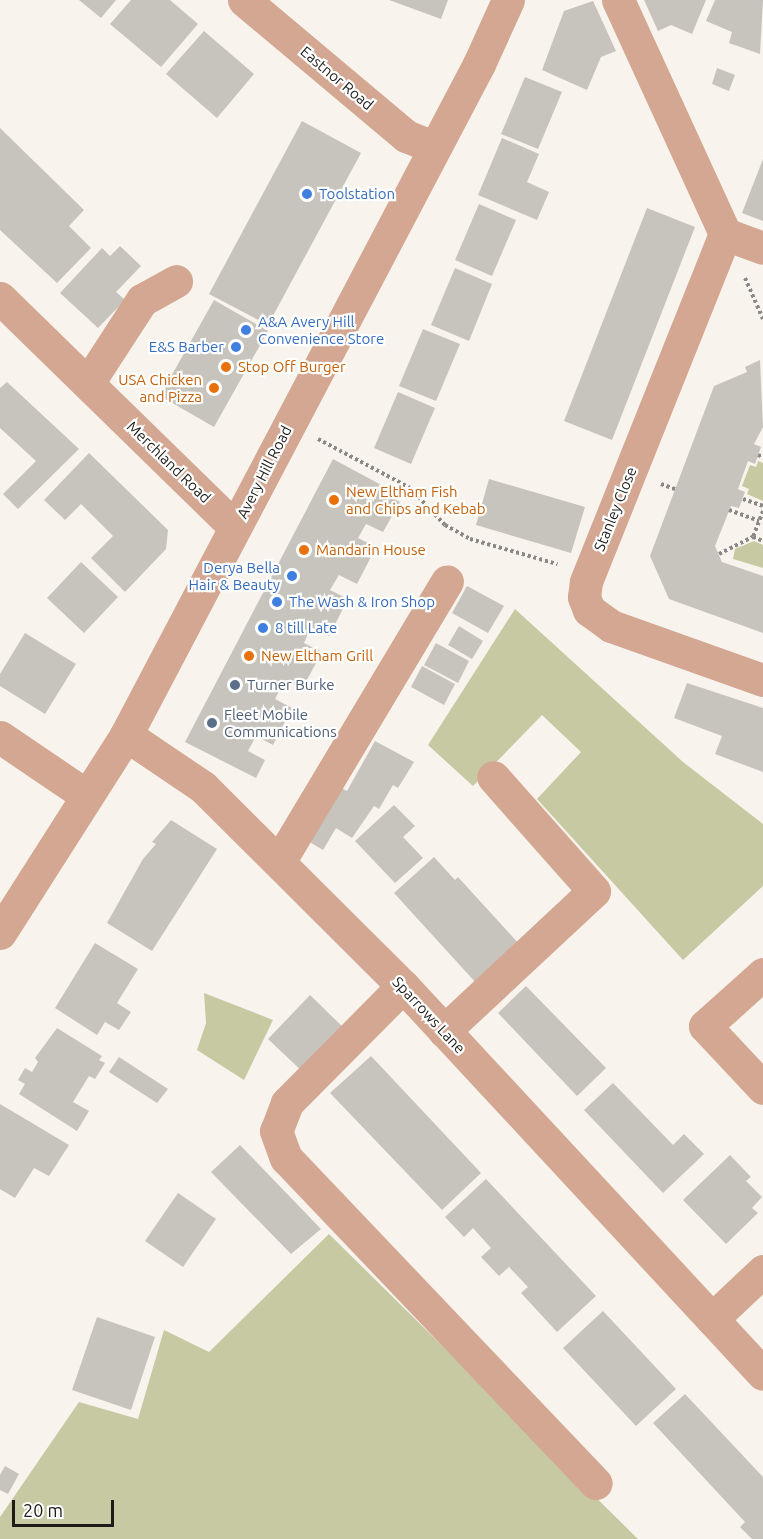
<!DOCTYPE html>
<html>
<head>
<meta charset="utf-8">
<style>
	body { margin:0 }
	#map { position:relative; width:763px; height:1539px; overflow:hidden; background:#f8f4ed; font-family:Ubuntu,sans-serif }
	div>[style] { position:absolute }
	.green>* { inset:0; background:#c6c9a2 }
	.building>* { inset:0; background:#c7c3bd }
	.path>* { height:4px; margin-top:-2px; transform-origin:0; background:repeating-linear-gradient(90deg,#8a8883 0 3px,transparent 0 6px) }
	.minor>* { height:33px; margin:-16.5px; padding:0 16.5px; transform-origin:16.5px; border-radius:16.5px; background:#d3a791 }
	.dots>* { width:16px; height:16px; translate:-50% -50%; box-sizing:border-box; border:3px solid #fff; border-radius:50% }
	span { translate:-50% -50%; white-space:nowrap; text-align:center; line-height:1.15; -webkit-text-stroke:4.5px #fff; paint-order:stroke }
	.street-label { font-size:15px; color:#1d1c19 }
	.shop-label { font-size:15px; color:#366cbe }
	.left { translate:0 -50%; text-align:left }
	.right { translate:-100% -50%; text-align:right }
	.food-label { font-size:15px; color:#c56008 }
	.service-label { font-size:15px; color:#4e5e75 }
	.scale { position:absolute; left:12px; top:1500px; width:102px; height:27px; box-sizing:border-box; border:3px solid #1d1c19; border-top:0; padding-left:8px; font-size:18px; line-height:21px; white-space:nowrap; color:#1d1c19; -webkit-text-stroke:4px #fff; paint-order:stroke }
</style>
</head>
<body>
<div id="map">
	<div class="green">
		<i style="clip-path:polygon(758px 461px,763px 463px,763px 501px,747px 494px,749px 489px,742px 486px,750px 465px,756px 467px)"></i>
		<i style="clip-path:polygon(754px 541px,763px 545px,763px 568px,733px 559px,735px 549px)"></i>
		<i style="clip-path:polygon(515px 609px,683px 762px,763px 824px,763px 886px,683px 960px,537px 799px,581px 752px,542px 715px,473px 786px,428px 745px)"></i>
		<i style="clip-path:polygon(204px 993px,273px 1020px,244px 1080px,197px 1050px,206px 1023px)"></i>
		<i style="clip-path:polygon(329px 1234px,638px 1539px,0 1539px,0 1517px,79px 1402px,138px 1419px,164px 1330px,209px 1352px)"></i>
	</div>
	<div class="building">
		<i style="clip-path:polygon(79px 0,116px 0,101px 18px)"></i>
		<i style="clip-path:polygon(131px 0,170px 0,198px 24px,161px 67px,110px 24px)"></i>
		<i style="clip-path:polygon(389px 0,448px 0,441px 19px)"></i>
		<i style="clip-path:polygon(644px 0,706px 0,692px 34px,671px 25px,658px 31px)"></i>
		<i style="clip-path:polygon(715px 0,763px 0,760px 54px,729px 43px,732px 32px,706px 21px)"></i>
		<i style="clip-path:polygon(593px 1px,616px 51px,601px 57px,587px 90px,542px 70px,564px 11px)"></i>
		<i style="clip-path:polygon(204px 31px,254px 74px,217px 118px,166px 74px)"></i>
		<i style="clip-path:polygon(717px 68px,735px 75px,729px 91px,712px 84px)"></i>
		<i style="clip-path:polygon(525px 77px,562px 92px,538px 149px,501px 134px)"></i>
		<i style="clip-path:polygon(302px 121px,361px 153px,268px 325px,209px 294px)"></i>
		<i style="clip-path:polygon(0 128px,84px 210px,69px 226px,91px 248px,57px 283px,0 230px)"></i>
		<i style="clip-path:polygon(502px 138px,539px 154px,527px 182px,549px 192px,537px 220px,478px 195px)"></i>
		<i style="clip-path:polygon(763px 159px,763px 221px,742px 213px)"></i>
		<i style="clip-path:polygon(479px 204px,516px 220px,492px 276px,455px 260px)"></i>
		<i style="clip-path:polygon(647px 208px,695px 227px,612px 440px,564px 421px)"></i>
		<i style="clip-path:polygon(120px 246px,141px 266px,116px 292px,125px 300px,98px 328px,60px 293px,102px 248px,110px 256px)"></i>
		<i style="clip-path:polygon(455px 268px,492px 284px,469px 341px,431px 325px)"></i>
		<i style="clip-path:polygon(214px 300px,268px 331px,214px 427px,160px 396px)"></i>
		<i style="clip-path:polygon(423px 329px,460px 344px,436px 401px,399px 386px)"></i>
		<i style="clip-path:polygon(760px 360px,763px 427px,754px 444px,761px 447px,755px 464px,748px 461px,738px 489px,745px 492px,739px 508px,731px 506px,715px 546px,722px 562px,763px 576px,763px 633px,669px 599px,650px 556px,714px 386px,747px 372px,745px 367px)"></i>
		<i style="clip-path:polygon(7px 382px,79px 449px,18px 509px,3px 494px,36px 461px,0 428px,0 388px)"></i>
		<i style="clip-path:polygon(398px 392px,435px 408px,411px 464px,374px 448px)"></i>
		<i style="clip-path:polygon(89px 453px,168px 530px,166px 549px,125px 592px,91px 558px,113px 536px,81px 504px,65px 520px,44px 500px)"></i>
		<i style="clip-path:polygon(333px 459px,385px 487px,382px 493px,400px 502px,383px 532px,366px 524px,358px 538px,376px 547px,357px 584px,339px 575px,330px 590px,348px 599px,329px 636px,311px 627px,304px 643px,322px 652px,302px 689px,285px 680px,275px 699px,292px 708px,273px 745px,256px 736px,248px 751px,265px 760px,256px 778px,185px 742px)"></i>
		<i style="clip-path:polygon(489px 479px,585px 507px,571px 553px,476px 525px)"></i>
		<i style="clip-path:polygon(81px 562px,118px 597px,84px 633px,47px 598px)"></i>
		<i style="clip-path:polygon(467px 586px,504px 606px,488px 633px,452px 613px)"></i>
		<i style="clip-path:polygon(459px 626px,483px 641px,472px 659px,448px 645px)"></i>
		<i style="clip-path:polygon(25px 633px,76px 664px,45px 714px,0 686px,0 674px)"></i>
		<i style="clip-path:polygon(436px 643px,469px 661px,458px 683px,424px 665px)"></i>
		<i style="clip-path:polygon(422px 666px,455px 684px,444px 705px,411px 687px)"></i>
		<i style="clip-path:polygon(687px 683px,763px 708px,763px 772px,715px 754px,722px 736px,674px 718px)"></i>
		<i style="clip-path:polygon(375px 741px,414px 762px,398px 788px,393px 785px,379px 809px,374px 806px,352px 838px,336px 828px,323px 850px,308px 841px,338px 786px,347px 791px)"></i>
		<i style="clip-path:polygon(394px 805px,415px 826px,403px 837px,423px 858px,395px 883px,355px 841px)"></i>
		<i style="clip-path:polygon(171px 820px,217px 849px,152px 951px,107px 923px,143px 859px,156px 844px,152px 842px)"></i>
		<i style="clip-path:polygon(434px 857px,455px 880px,458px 877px,520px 945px,477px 984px,394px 893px)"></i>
		<i style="clip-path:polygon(95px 943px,138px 969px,117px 1003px,131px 1012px,119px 1030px,105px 1022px,97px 1035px,55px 1008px)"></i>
		<i style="clip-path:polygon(526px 986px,606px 1068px,577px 1096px,498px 1013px)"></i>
		<i style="clip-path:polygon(310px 995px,347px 1031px,305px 1074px,268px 1039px)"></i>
		<i style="clip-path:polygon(57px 1028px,102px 1056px,99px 1060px,105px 1063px,95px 1079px,89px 1076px,73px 1102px,89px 1111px,77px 1131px,19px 1094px,25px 1084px,18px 1080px,25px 1068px,32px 1072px,38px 1062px,35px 1058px)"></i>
		<i style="clip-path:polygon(371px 1056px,481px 1173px,442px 1210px,330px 1093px)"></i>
		<i style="clip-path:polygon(119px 1057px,168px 1089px,157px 1103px,109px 1072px)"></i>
		<i style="clip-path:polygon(613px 1083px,673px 1145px,684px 1134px,704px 1154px,663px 1193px,584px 1110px)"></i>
		<i style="clip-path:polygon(0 1104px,69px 1145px,49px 1176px,34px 1168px,15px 1198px,0 1189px)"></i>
		<i style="clip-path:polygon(240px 1145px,321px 1229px,291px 1254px,211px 1172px)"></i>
		<i style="clip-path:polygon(730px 1155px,751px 1177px,746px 1181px,762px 1197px,752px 1208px,758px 1213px,726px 1244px,683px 1200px)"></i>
		<i style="clip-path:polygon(486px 1179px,596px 1296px,557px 1332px,521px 1293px,528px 1287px,509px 1267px,499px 1276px,481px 1257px,491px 1248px,473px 1228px,464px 1237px,445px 1217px)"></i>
		<i style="clip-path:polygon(178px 1193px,216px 1219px,183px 1267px,145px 1241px)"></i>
		<i style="clip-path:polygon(603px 1311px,676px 1389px,636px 1426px,563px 1348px)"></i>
		<i style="clip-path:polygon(97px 1317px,155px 1337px,131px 1410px,72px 1390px)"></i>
		<i style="clip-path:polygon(685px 1394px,763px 1477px,763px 1539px,752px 1539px,740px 1527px,745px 1522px,653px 1423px)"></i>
		<i style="clip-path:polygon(5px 1466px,19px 1474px,8px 1494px,0 1490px,0 1475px)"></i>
	</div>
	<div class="path">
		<i style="left:745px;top:278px;width:45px;rotate:66.3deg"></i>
		<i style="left:318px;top:439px;width:104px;rotate:28deg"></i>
		<i style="left:410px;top:488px;width:51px;rotate:46.6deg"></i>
		<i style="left:445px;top:525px;width:29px;rotate:29deg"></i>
		<i style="left:470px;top:539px;width:91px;rotate:16deg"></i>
		<i style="left:758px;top:455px;width:5px;rotate:22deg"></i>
		<i style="left:661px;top:484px;width:15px;rotate:20deg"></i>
		<i style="left:743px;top:499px;width:21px;rotate:19deg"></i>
		<i style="left:729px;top:510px;width:32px;rotate:20deg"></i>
		<i style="left:763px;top:511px;width:28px;rotate:111deg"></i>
		<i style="left:753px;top:537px;width:11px;rotate:22deg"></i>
		<i style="left:719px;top:554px;width:38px;rotate:-27deg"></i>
	</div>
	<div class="minor">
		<i style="left:244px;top:0;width:212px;rotate:40deg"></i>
		<i style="left:406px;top:136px;width:31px;rotate:22deg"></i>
		<i style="left:618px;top:0;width:257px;rotate:65.4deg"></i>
		<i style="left:725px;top:234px;width:40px;rotate:20.2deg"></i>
		<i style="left:725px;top:234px;width:375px;rotate:111.8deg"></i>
		<i style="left:586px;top:582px;width:15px;rotate:98deg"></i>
		<i style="left:584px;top:597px;width:14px;rotate:69deg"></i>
		<i style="left:589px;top:610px;width:27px;rotate:36deg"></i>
		<i style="left:611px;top:626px;width:161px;rotate:19.6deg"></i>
		<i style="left:0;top:298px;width:328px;rotate:44.3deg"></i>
		<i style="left:88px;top:383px;width:99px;rotate:-57deg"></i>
		<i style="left:142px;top:300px;width:39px;rotate:-29deg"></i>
		<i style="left:126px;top:735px;width:93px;rotate:34deg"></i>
		<i style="left:203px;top:787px;width:282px;rotate:44.9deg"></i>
		<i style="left:403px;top:986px;width:529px;rotate:47.14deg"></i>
		<i style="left:0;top:737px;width:105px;rotate:34.1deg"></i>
		<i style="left:279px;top:862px;width:327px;rotate:-59.1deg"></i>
		<i style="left:0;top:933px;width:235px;rotate:-57.5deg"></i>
		<i style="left:126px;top:735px;width:758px;rotate:-62.25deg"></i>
		<i style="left:479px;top:64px;width:70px;rotate:-65.6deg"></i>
		<i style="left:763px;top:974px;width:78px;rotate:138.1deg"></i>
		<i style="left:705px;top:1026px;width:85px;rotate:46.9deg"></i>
		<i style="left:403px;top:986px;width:165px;rotate:134.8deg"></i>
		<i style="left:287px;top:1103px;width:30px;rotate:111deg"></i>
		<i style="left:276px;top:1131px;width:29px;rotate:70deg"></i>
		<i style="left:286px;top:1158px;width:449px;rotate:46.4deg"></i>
		<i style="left:444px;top:1031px;width:205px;rotate:-43deg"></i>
		<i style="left:594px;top:891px;width:152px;rotate:-131.5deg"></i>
		<i style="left:712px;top:1319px;width:70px;rotate:-43.3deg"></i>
	</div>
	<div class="dots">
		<i style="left:307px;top:194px;background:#3f7fe0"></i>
		<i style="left:246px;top:330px;background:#3f7fe0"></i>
		<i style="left:236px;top:347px;background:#3f7fe0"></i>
		<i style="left:226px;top:367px;background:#e8710a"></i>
		<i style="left:214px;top:388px;background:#e8710a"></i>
		<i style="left:334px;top:500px;background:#e8710a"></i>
		<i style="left:304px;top:550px;background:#e8710a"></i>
		<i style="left:292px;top:576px;background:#3f7fe0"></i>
		<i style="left:277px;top:602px;background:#3f7fe0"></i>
		<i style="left:263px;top:628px;background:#3f7fe0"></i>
		<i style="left:249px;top:656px;background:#e8710a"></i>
		<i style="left:235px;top:685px;background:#5c6f8a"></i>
		<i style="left:212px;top:723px;background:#5c6f8a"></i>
	</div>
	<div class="street-label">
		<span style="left:337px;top:78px;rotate:40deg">Eastnor Road</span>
		<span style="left:169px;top:462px;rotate:44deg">Merchland Road</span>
		<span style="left:264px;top:472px;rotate:-63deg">Avery Hill Road</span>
		<span style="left:615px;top:509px;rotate:-68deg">Stanley Close</span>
		<span style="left:429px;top:1015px;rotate:47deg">Sparrows Lane</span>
	</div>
	<div class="shop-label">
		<span class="left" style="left:319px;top:194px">Toolstation</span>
		<span class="left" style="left:258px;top:330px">A&amp;A Avery Hill<br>Convenience Store</span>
		<span class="right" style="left:224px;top:347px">E&amp;S Barber</span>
		<span class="right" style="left:280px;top:576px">Derya Bella<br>Hair &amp; Beauty</span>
		<span class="left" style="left:289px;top:602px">The Wash &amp; Iron Shop</span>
		<span class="left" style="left:275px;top:628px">8 till Late</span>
	</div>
	<div class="food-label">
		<span class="left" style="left:238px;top:367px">Stop Off Burger</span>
		<span class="right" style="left:202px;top:388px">USA Chicken<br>and Pizza</span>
		<span class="left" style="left:346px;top:500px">New Eltham Fish<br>and Chips and Kebab</span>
		<span class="left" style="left:316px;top:550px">Mandarin House</span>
		<span class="left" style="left:261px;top:656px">New Eltham Grill</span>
	</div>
	<div class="service-label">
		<span class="left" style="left:247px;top:685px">Turner Burke</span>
		<span class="left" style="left:224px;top:723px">Fleet Mobile<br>Communications</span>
	</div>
	<div class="scale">20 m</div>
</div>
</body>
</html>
